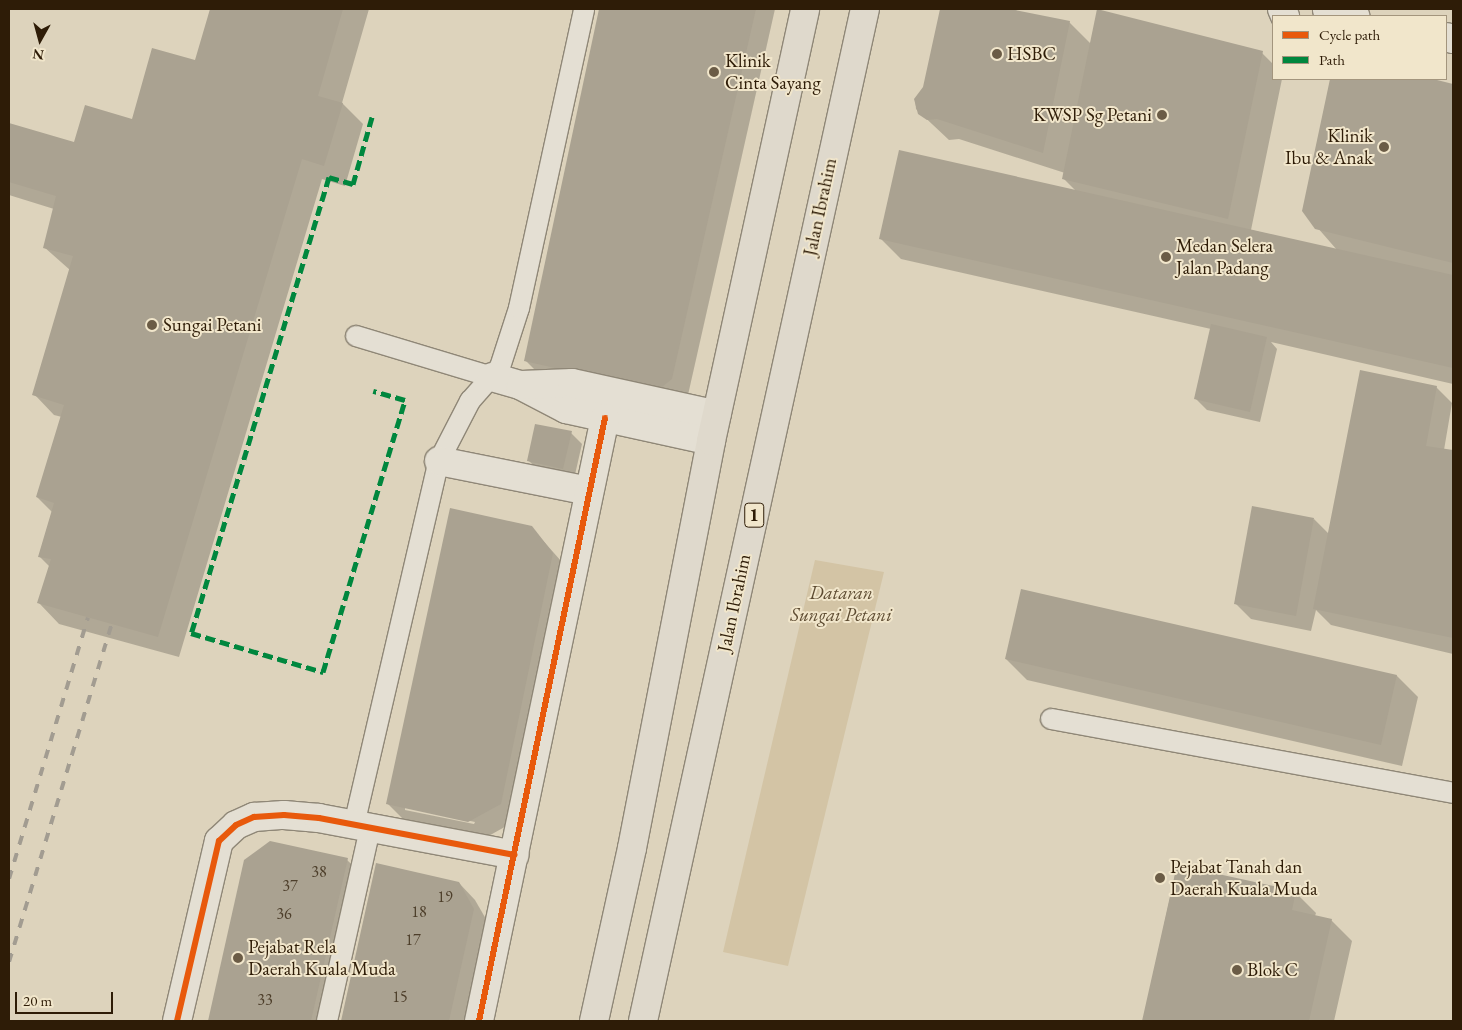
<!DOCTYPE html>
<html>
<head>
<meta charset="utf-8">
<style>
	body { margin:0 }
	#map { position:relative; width:1462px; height:1030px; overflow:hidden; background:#ddd3bc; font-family:"EB Garamond",serif }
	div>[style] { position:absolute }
	.green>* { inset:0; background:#d3c4a5 }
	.shadow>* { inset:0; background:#0003 }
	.building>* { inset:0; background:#aaa291 }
	.roads { filter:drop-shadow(1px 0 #8f8777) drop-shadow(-1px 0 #8f8777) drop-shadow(0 1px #8f8777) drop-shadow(0 -1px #8f8777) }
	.service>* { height:20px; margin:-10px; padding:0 10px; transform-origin:10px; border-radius:10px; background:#e4dfd3 }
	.minor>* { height:28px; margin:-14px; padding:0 14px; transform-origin:14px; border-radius:14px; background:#e4dfd3 }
	.primary>* { height:28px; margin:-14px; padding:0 14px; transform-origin:14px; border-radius:14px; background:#dfd9cc }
	.rail>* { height:4px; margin-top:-2px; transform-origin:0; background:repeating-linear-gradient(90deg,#a29c91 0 9px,transparent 0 18px) }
	.quiet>* { height:5px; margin-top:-2.5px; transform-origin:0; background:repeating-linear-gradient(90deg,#00873e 0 10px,transparent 0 15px) }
	.cycleway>* { height:6px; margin:-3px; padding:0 3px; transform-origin:3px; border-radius:3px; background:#e8590c }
	.dots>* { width:14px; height:14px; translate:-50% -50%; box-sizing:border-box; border:2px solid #f1e6cb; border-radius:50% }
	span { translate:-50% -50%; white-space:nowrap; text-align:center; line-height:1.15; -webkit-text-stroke:4px #f1e6cb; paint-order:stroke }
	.number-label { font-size:16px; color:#4d3e2a }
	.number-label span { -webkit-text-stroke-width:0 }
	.shield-label span { padding:1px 4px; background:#f1e6cb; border:1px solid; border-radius:4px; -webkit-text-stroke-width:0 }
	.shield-label { font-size:18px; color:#2e1c07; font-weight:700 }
	.poi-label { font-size:19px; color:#2e1c07 }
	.left { translate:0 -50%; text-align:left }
	.right { translate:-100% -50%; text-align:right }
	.street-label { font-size:19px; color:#2e1c07 }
	.park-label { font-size:19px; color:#5d4b31; font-style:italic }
	.frame { position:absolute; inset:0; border:10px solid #2e1c07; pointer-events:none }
	.legend { position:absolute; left:1272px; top:15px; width:175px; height:65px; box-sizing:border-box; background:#f1e6cb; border:1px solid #a3957d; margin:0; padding:6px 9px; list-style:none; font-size:15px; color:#2e1c07 }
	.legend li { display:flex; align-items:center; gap:10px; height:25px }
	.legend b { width:25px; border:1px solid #a3957d }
	.north { position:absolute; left:15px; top:15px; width:50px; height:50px; -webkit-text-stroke:4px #f1e6cb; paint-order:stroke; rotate:187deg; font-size:14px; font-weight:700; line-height:20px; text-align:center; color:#2e1c07 }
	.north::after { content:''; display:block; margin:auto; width:18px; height:22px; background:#2e1c07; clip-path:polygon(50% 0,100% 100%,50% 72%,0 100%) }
	.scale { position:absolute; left:15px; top:992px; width:98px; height:22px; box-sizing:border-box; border:2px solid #2e1c07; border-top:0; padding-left:6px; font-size:15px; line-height:18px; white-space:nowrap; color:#2e1c07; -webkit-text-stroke:4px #f1e6cb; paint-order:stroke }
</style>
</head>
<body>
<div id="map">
	<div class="green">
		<i style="clip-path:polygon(815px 560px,884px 572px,788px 966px,723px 952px)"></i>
	</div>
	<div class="shadow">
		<i style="clip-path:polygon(211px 9px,369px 9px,342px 103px,363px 124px,345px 186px,322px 179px,179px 657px,59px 624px,39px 603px,50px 567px,39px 556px,52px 512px,37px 497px,62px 417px,54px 415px,34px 394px,70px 270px,44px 247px,54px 209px,9px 195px,9px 124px,75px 144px,132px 120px,196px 62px)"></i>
		<i style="clip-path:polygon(601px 9px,775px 9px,688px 395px,542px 377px,526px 361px)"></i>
		<i style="clip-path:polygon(941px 9px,1004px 9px,1069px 22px,1091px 44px,1262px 53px,1273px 64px,1273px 79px,1282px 79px,1251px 230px,1337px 250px,1303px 211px,1332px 79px,1423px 79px,1453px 86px,1453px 384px,1271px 342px,1277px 349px,1260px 422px,1207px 410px,1196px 399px,1211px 329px,901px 259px,880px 238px,1076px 191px,1063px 178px,1065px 173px,959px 139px,949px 140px,916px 109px,915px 99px,924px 88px)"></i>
		<i style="clip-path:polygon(1436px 387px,1452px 403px,1444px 450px,1453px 451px,1453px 654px,1331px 625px,1316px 610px,1311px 631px,1251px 619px,1235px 603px,1314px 519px,1329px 534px)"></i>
		<i style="clip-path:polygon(571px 433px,582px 444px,574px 479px,539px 471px,528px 460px)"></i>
		<i style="clip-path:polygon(evenodd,531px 527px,569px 570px,517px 820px,485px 838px,404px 820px,388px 804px,531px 527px,405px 807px,475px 822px,474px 824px,405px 810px,405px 807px)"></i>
		<i style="clip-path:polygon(1022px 591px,1397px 676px,1418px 697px,1402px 766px,1027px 680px,1006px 659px)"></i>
		<i style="clip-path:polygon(347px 860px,364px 876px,331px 1021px,209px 1021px,245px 861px)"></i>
		<i style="clip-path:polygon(377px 865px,459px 883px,475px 900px,490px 926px,468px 1021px,342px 1021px)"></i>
		<i style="clip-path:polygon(1177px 866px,1295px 892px,1316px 913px,1315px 916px,1331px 920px,1352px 941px,1334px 1021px,1143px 1021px)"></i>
	</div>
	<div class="building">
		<i style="clip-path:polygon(210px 9px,343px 9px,318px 96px,343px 103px,324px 166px,302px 159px,158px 637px,37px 603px,51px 559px,38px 557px,54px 503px,36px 497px,64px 405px,32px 395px,73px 256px,43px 248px,56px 196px,9px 182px,9px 123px,74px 142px,85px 105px,132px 119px,152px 48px,195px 60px)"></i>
		<i style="clip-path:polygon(599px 9px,756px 9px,672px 379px,657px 391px,524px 361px)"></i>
		<i style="clip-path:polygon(940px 9px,1010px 9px,1070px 21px,1043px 153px,937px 119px,927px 120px,918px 114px,914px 99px,923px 87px)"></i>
		<i style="clip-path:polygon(1097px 9px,1263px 51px,1228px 219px,1062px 179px)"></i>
		<i style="clip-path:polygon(1330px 79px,1433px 79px,1453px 84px,1453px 263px,1315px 229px,1302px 211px)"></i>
		<i style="clip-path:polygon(899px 150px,1453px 275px,1453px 368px,879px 239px)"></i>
		<i style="clip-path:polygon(1211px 324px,1267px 337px,1250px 412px,1194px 399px)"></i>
		<i style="clip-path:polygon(1360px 370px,1437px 386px,1426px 446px,1453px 450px,1453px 638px,1313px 609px)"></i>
		<i style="clip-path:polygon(535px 424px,572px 431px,563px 469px,527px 461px)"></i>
		<i style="clip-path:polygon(1252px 506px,1314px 518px,1296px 616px,1234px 604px)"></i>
		<i style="clip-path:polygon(450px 508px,532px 526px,553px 553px,501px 804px,468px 822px,386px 804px)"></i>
		<i style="clip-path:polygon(1021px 589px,1397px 675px,1381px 745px,1005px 659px)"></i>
		<i style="clip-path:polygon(270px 841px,348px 858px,311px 1021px,208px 1021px,244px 860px)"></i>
		<i style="clip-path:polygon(376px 863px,459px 882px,474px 909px,449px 1021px,341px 1021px)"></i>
		<i style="clip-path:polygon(1177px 865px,1296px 891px,1292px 910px,1332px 919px,1309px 1021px,1142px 1021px)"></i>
	</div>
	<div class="roads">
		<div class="service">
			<i style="left:356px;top:336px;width:142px;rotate:16.8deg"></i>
			<i style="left:1051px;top:719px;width:409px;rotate:10.4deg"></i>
			<i style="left:354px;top:825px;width:374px;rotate:-76.9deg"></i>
			<i style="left:439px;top:461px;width:68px;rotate:-62.7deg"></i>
			<i style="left:470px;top:401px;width:45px;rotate:-48.6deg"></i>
			<i style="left:500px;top:367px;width:62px;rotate:-72.1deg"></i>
			<i style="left:519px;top:308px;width:306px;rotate:-77.7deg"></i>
			<i style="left:327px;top:1021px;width:198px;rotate:-77.4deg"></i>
		</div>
		<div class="minor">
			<i style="left:1282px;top:9px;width:8px;rotate:67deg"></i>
			<i style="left:1327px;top:10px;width:29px;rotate:12deg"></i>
			<i style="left:1446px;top:37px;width:7px;rotate:16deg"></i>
			<i style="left:492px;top:377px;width:29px;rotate:16deg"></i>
			<i style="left:520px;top:385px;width:52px;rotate:27.6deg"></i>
			<i style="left:566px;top:409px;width:148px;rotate:12.4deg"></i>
			<i style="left:521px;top:385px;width:51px;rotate:-2.2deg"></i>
			<i style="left:572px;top:383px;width:148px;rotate:12.4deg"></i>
			<i style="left:439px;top:461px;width:153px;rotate:11.3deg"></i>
			<i style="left:177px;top:1021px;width:185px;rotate:-76.9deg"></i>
			<i style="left:219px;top:841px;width:23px;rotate:-43deg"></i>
			<i style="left:236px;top:825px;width:20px;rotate:-24deg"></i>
			<i style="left:254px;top:817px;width:30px;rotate:-4deg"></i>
			<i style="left:284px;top:815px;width:35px;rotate:5deg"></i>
			<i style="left:319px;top:818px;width:199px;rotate:10.7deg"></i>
			<i style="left:479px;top:1021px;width:616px;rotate:-78.2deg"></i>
		</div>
		<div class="primary">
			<i style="left:594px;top:1021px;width:177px;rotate:-77.6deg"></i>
			<i style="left:632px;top:848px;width:415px;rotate:-79deg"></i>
			<i style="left:711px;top:441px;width:442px;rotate:-77.7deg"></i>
			<i style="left:643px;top:1021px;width:1036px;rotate:-77.63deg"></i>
		</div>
	</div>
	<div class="rail">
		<i style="left:9px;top:879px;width:273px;rotate:-73.2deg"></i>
		<i style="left:9px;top:962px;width:353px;rotate:-73.1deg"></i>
	</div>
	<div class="quiet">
		<i style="left:372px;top:117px;width:70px;rotate:105.8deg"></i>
		<i style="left:353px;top:184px;width:25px;rotate:-164deg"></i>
		<i style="left:329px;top:177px;width:476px;rotate:106.8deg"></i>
		<i style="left:191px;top:633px;width:138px;rotate:16.5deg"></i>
		<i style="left:323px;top:672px;width:284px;rotate:-73.2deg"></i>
		<i style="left:405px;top:400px;width:33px;rotate:-164deg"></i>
	</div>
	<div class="cycleway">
		<i style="left:177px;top:1021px;width:185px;rotate:-76.9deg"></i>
		<i style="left:219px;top:841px;width:23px;rotate:-43deg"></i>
		<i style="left:236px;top:825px;width:20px;rotate:-24deg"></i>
		<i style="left:254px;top:817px;width:30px;rotate:-4deg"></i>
		<i style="left:284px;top:815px;width:35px;rotate:5deg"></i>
		<i style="left:319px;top:818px;width:199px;rotate:10.7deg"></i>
		<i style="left:479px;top:1021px;width:616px;rotate:-78.2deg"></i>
	</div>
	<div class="dots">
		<i style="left:997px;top:54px;background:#6b5c46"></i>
		<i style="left:714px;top:72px;background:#6b5c46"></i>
		<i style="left:1162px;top:115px;background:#6b5c46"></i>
		<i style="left:1384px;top:147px;background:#6b5c46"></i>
		<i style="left:1166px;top:257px;background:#6b5c46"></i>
		<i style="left:152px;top:325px;background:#6b5c46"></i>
		<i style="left:1160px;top:878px;background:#6b5c46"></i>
		<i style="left:238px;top:958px;background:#6b5c46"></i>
		<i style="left:1237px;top:970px;background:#6b5c46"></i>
	</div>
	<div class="number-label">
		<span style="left:319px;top:872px">38</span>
		<span style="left:290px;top:886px">37</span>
		<span style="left:445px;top:897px">19</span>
		<span style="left:419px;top:912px">18</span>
		<span style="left:284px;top:914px">36</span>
		<span style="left:413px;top:940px">17</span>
		<span style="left:400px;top:997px">15</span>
		<span style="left:265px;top:1000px">33</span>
	</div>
	<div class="shield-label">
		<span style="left:754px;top:515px">1</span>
	</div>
	<div class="poi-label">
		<span class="left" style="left:1007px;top:54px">HSBC</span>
		<span class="left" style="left:725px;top:72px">Klinik<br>Cinta Sayang</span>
		<span class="right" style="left:1152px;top:115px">KWSP Sg Petani</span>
		<span class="right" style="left:1373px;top:147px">Klinik<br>Ibu &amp; Anak</span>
		<span class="left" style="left:1176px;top:257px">Medan Selera<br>Jalan Padang</span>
		<span class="left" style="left:163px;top:325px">Sungai Petani</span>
		<span class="left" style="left:1170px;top:878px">Pejabat Tanah dan<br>Daerah Kuala Muda</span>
		<span class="left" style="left:248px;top:958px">Pejabat Rela<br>Daerah Kuala Muda</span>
		<span class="left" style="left:1247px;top:970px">Blok C</span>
	</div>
	<div class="street-label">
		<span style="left:820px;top:207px;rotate:-78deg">Jalan Ibrahim</span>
		<span style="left:734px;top:603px;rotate:-78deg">Jalan Ibrahim</span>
	</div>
	<div class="park-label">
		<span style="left:841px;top:604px">Dataran<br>Sungai Petani</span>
	</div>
	<div class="frame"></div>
	<ul class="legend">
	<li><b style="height:6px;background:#e8590c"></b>Cycle path</li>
	<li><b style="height:6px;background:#00873e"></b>Path</li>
	</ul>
	<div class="north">N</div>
	<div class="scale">20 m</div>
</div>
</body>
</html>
